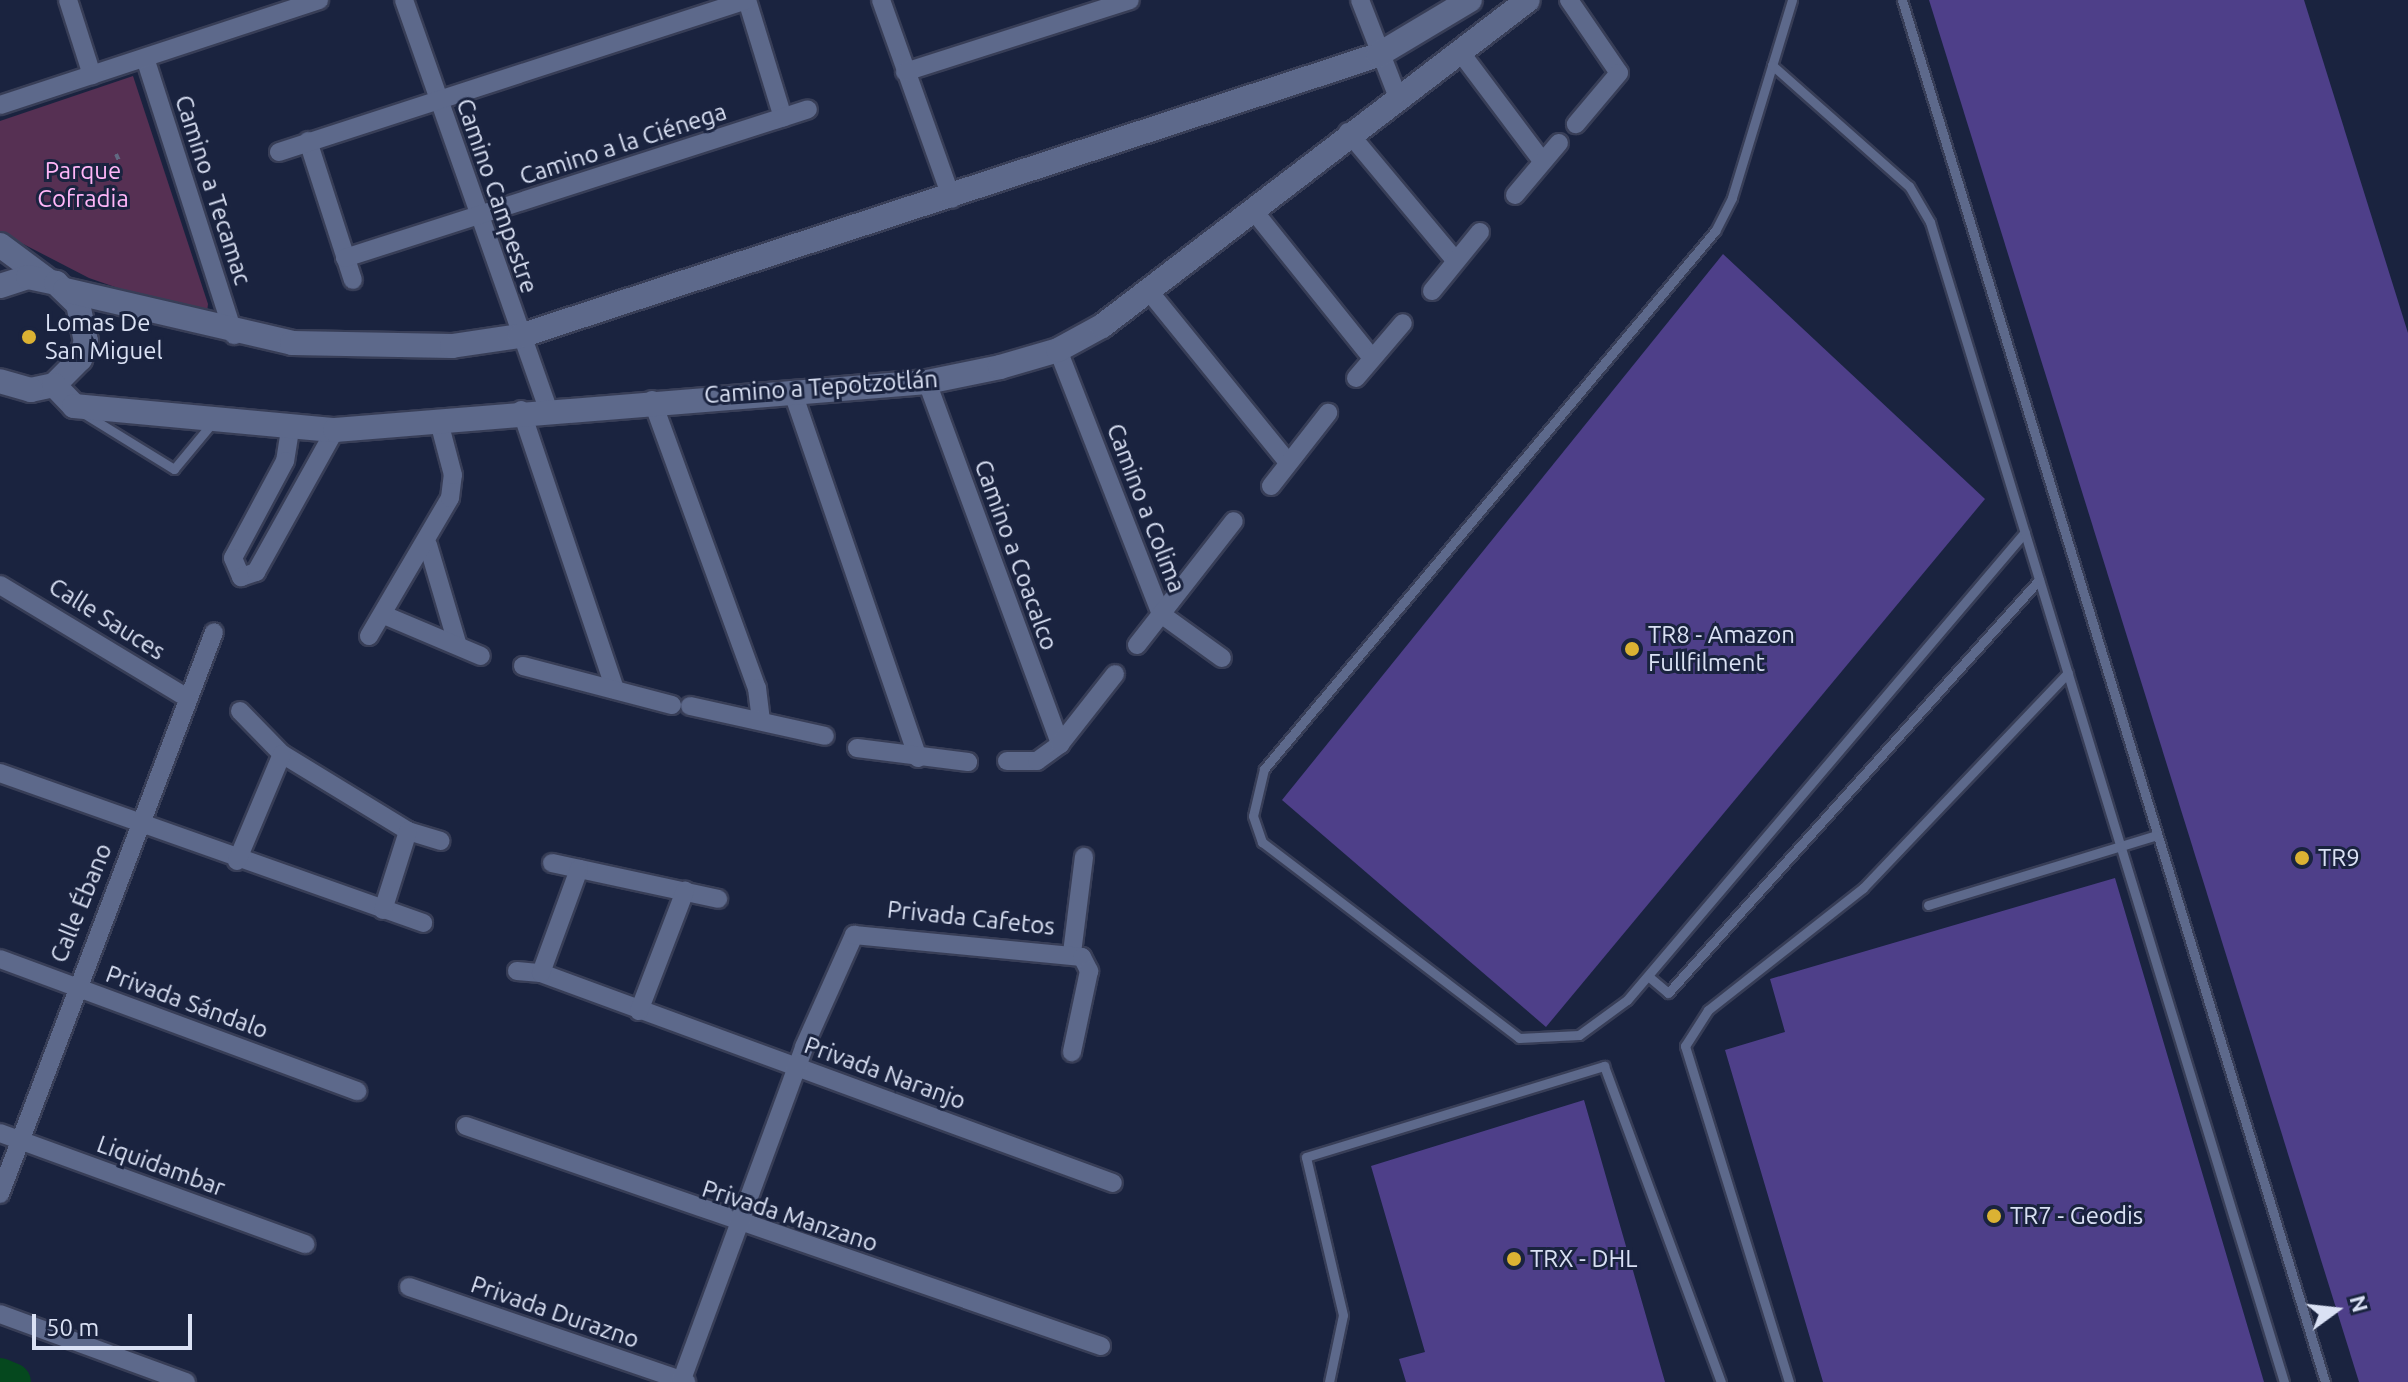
<!DOCTYPE html>
<html>
<head>
<meta charset="utf-8">
<style>
	body { margin:0 }
	#map { position:relative; width:2408px; height:1382px; overflow:hidden; background:#1a233f; font-family:Ubuntu,sans-serif }
	div>[style] { position:absolute }
	.green>* { inset:0; background:#563053 }
	.river>* { height:38px; margin:-19px; padding:0 19px; transform-origin:19px; border-radius:19px; background:#05481e }
	.building>* { inset:0; background:#4e3f89 }
	.path>* { height:4px; margin-top:-2px; transform-origin:0; background:repeating-linear-gradient(90deg,#616982 0 6px,transparent 0 12px) }
	.roads { filter:drop-shadow(2px 0 #383e57) drop-shadow(-2px 0 #383e57) drop-shadow(0 2px #383e57) drop-shadow(0 -2px #383e57) }
	.lane>* { height:9px; margin:-4.5px; padding:0 4.5px; transform-origin:4.5px; border-radius:4.5px; background:#5d698b }
	.street>* { height:18px; margin:-9px; padding:0 9px; transform-origin:9px; border-radius:9px; background:#5d698b }
	.secondary>* { height:24px; margin:-12px; padding:0 12px; transform-origin:12px; border-radius:12px; background:#5d698b }
	.dots>* { width:22px; height:22px; translate:-50% -50%; box-sizing:border-box; border:4px solid #1a233f; border-radius:50% }
	span { translate:-50% -50%; white-space:nowrap; text-align:center; line-height:1.15; -webkit-text-stroke:6px #1a233f; paint-order:stroke }
	.street-label { font-size:24px; color:#dae1f4 }
	.park-label { font-size:24px; color:#ffb6f8 }
	.poi-label { font-size:24px; color:#dae1f4 }
	.left { translate:0 -50%; text-align:left }
	.north { position:absolute; left:2296px; top:1270px; width:80px; height:80px; -webkit-text-stroke:6px #1a233f; paint-order:stroke; rotate:75deg; font-size:22px; font-weight:700; line-height:32px; text-align:center; color:#dae1f4 }
	.north::after { content:''; display:block; margin:auto; width:28px; height:36px; background:#dae1f4; clip-path:polygon(50% 0,100% 100%,50% 72%,0 100%) }
	.scale { position:absolute; left:32px; top:1314px; width:160px; height:36px; box-sizing:border-box; border:4px solid #dae1f4; border-top:0; padding-left:10px; font-size:24px; line-height:28px; white-space:nowrap; color:#dae1f4; -webkit-text-stroke:6px #1a233f; paint-order:stroke }
</style>
</head>
<body>
<div id="map">
	<div class="green">
		<i style="clip-path:polygon(133px 76px,208px 304px,207px 312px,187px 312px,89px 278px,0 232px,0 121px)"></i>
	</div>
	<div class="river">
		<i style="left:0;top:1377px;width:13px;rotate:23deg"></i>
	</div>
	<div class="building">
		<i style="clip-path:polygon(1929px 0,2304px 0,2408px 333px,2408px 1382px,2359px 1382px)"></i>
		<i style="clip-path:polygon(1723px 254px,1985px 499px,1546px 1027px,1282px 800px)"></i>
		<i style="clip-path:polygon(2115px 878px,2264px 1382px,1823px 1382px,1725px 1050px,1785px 1032px,1770px 979px)"></i>
		<i style="clip-path:polygon(1584px 1100px,1665px 1382px,1406px 1382px,1399px 1359px,1425px 1352px,1371px 1166px)"></i>
	</div>
	<div class="path">
		<i style="left:116px;top:154px;width:10px;rotate:66deg"></i>
	</div>
	<div class="roads">
		<div class="lane">
			<i style="left:1792px;top:0;width:207px;rotate:106.9deg"></i>
			<i style="left:1732px;top:198px;width:37px;rotate:117deg"></i>
			<i style="left:1715px;top:231px;width:702px;rotate:129.97deg"></i>
			<i style="left:1264px;top:769px;width:48px;rotate:103.2deg"></i>
			<i style="left:1253px;top:816px;width:28px;rotate:71deg"></i>
			<i style="left:1262px;top:842px;width:323px;rotate:37.3deg"></i>
			<i style="left:1519px;top:1038px;width:60px;rotate:-2.9deg"></i>
			<i style="left:1579px;top:1035px;width:59px;rotate:-36.1deg"></i>
			<i style="left:1627px;top:1000px;width:614px;rotate:-49.62deg"></i>
			<i style="left:1902px;top:0;width:1445px;rotate:72.98deg"></i>
			<i style="left:1772px;top:65px;width:183px;rotate:41.5deg"></i>
			<i style="left:1909px;top:186px;width:42px;rotate:59.7deg"></i>
			<i style="left:1930px;top:222px;width:1213px;rotate:73.03deg"></i>
			<i style="left:83px;top:413px;width:107px;rotate:31.6deg"></i>
			<i style="left:174px;top:469px;width:60px;rotate:-50.4deg"></i>
			<i style="left:1928px;top:905px;width:239px;rotate:-17deg"></i>
			<i style="left:1648px;top:976px;width:26px;rotate:40deg"></i>
			<i style="left:1668px;top:993px;width:555px;rotate:-48.07deg"></i>
			<i style="left:1329px;top:1382px;width:68px;rotate:-78.2deg"></i>
			<i style="left:1343px;top:1315px;width:162px;rotate:-103.2deg"></i>
			<i style="left:1306px;top:1157px;width:312px;rotate:-17deg"></i>
			<i style="left:1604px;top:1066px;width:337px;rotate:69.7deg"></i>
			<i style="left:1789px;top:1382px;width:352px;rotate:-107.2deg"></i>
			<i style="left:1685px;top:1046px;width:43px;rotate:-57.4deg"></i>
			<i style="left:1708px;top:1010px;width:197px;rotate:-38.2deg"></i>
			<i style="left:1863px;top:888px;width:297px;rotate:-46.4deg"></i>
		</div>
		<div class="street">
			<i style="left:68px;top:0;width:79px;rotate:72.3deg"></i>
			<i style="left:404px;top:0;width:431px;rotate:70.6deg"></i>
			<i style="left:747px;top:0;width:123px;rotate:73deg"></i>
			<i style="left:881px;top:0;width:211px;rotate:70.4deg"></i>
			<i style="left:1360px;top:0;width:102px;rotate:68.7deg"></i>
			<i style="left:1569px;top:0;width:88px;rotate:55.6deg"></i>
			<i style="left:1619px;top:73px;width:67px;rotate:130.1deg"></i>
			<i style="left:1461px;top:53px;width:135px;rotate:53.1deg"></i>
			<i style="left:146px;top:61px;width:288px;rotate:72.2deg"></i>
			<i style="left:905px;top:72px;width:236px;rotate:-17.7deg"></i>
			<i style="left:0;top:105px;width:336px;rotate:-18.2deg"></i>
			<i style="left:1348px;top:132px;width:167px;rotate:50.1deg"></i>
			<i style="left:308px;top:141px;width:146px;rotate:72.1deg"></i>
			<i style="left:279px;top:152px;width:492px;rotate:-18deg"></i>
			<i style="left:1515px;top:195px;width:68px;rotate:-49.8deg"></i>
			<i style="left:1253px;top:210px;width:190px;rotate:51.2deg"></i>
			<i style="left:345px;top:258px;width:486px;rotate:-17.8deg"></i>
			<i style="left:1148px;top:290px;width:222px;rotate:50.9deg"></i>
			<i style="left:1432px;top:291px;width:76px;rotate:-50.9deg"></i>
			<i style="left:1058px;top:350px;width:283px;rotate:68.7deg"></i>
			<i style="left:1161px;top:614px;width:75px;rotate:35.8deg"></i>
			<i style="left:1356px;top:378px;width:72px;rotate:-49.5deg"></i>
			<i style="left:927px;top:382px;width:386px;rotate:69.8deg"></i>
			<i style="left:792px;top:390px;width:389px;rotate:71.1deg"></i>
			<i style="left:652px;top:400px;width:307px;rotate:70deg"></i>
			<i style="left:757px;top:688px;width:33px;rotate:83deg"></i>
			<i style="left:521px;top:410px;width:295px;rotate:71.4deg"></i>
			<i style="left:290px;top:430px;width:31px;rotate:99deg"></i>
			<i style="left:285px;top:461px;width:110px;rotate:118.2deg"></i>
			<i style="left:233px;top:558px;width:21px;rotate:67deg"></i>
			<i style="left:241px;top:577px;width:16px;rotate:-18deg"></i>
			<i style="left:256px;top:572px;width:162px;rotate:-60.9deg"></i>
			<i style="left:1271px;top:486px;width:93px;rotate:-52deg"></i>
			<i style="left:428px;top:545px;width:105px;rotate:73.5deg"></i>
			<i style="left:0;top:585px;width:218px;rotate:31.1deg"></i>
			<i style="left:384px;top:615px;width:105px;rotate:22.9deg"></i>
			<i style="left:369px;top:636px;width:160px;rotate:-59.6deg"></i>
			<i style="left:450px;top:498px;width:23px;rotate:-83deg"></i>
			<i style="left:453px;top:475px;width:55px;rotate:-104.8deg"></i>
			<i style="left:1137px;top:645px;width:157px;rotate:-52deg"></i>
			<i style="left:523px;top:666px;width:154px;rotate:14.7deg"></i>
			<i style="left:690px;top:706px;width:138px;rotate:12.5deg"></i>
			<i style="left:240px;top:711px;width:60px;rotate:45.7deg"></i>
			<i style="left:282px;top:754px;width:148px;rotate:31.4deg"></i>
			<i style="left:408px;top:831px;width:34px;rotate:17deg"></i>
			<i style="left:857px;top:748px;width:112px;rotate:7.2deg"></i>
			<i style="left:1007px;top:761px;width:30px"></i>
			<i style="left:1037px;top:761px;width:29px;rotate:-36deg"></i>
			<i style="left:1060px;top:744px;width:89px;rotate:-51.8deg"></i>
			<i style="left:0;top:773px;width:449px;rotate:19.5deg"></i>
			<i style="left:237px;top:861px;width:116px;rotate:-67.2deg"></i>
			<i style="left:552px;top:863px;width:170px;rotate:12.2deg"></i>
			<i style="left:383px;top:910px;width:83px;rotate:-72.4deg"></i>
			<i style="left:1072px;top:953px;width:97px;rotate:-82.9deg"></i>
			<i style="left:0;top:959px;width:381px;rotate:20.3deg"></i>
			<i style="left:517px;top:971px;width:24px;rotate:5deg"></i>
			<i style="left:541px;top:973px;width:609px;rotate:20.16deg"></i>
			<i style="left:541px;top:973px;width:111px;rotate:-69.9deg"></i>
			<i style="left:639px;top:1011px;width:129px;rotate:-69deg"></i>
			<i style="left:466px;top:1126px;width:672px;rotate:19.11deg"></i>
			<i style="left:0;top:1133px;width:325px;rotate:20deg"></i>
			<i style="left:0;top:1194px;width:601px;rotate:-69.15deg"></i>
			<i style="left:409px;top:1287px;width:293px;rotate:18.9deg"></i>
			<i style="left:0;top:1314px;width:198px;rotate:20.1deg"></i>
			<i style="left:681px;top:1382px;width:357px;rotate:-69.8deg"></i>
			<i style="left:804px;top:1047px;width:123px;rotate:-65.9deg"></i>
			<i style="left:854px;top:935px;width:229px;rotate:5.5deg"></i>
			<i style="left:1082px;top:957px;width:16px;rotate:63deg"></i>
			<i style="left:1089px;top:971px;width:83px;rotate:101.9deg"></i>
		</div>
		<div class="secondary">
			<i style="left:0;top:245px;width:57px;rotate:36.5deg"></i>
			<i style="left:0;top:286px;width:29px;rotate:-18deg"></i>
			<i style="left:28px;top:277px;width:29px;rotate:12deg"></i>
			<i style="left:56px;top:283px;width:30px;rotate:44deg"></i>
			<i style="left:78px;top:304px;width:38px;rotate:78deg"></i>
			<i style="left:86px;top:341px;width:19px;rotate:108deg"></i>
			<i style="left:80px;top:359px;width:37px;rotate:135deg"></i>
			<i style="left:54px;top:385px;width:24px;rotate:168deg"></i>
			<i style="left:31px;top:390px;width:32px;rotate:-164deg"></i>
			<i style="left:65px;top:290px;width:233px;rotate:13.1deg"></i>
			<i style="left:292px;top:343px;width:160px;rotate:1.1deg"></i>
			<i style="left:452px;top:346px;width:69px;rotate:-8.4deg"></i>
			<i style="left:520px;top:336px;width:903px;rotate:-18.13deg"></i>
			<i style="left:1378px;top:55px;width:107px;rotate:-30.9deg"></i>
			<i style="left:54px;top:385px;width:29px;rotate:46deg"></i>
			<i style="left:74px;top:406px;width:262px;rotate:5.3deg"></i>
			<i style="left:335px;top:430px;width:594px;rotate:-4.64deg"></i>
			<i style="left:927px;top:382px;width:75px;rotate:-11.6deg"></i>
			<i style="left:1000px;top:367px;width:60px;rotate:-16.3deg"></i>
			<i style="left:1058px;top:350px;width:50px;rotate:-28.6deg"></i>
			<i style="left:1102px;top:326px;width:536px;rotate:-37.43deg"></i>
		</div>
	</div>
	<div class="dots">
		<i style="left:29px;top:337px;background:#dbb233"></i>
		<i style="left:1632px;top:649px;background:#dbb233"></i>
		<i style="left:2302px;top:858px;background:#dbb233"></i>
		<i style="left:1994px;top:1216px;background:#dbb233"></i>
		<i style="left:1514px;top:1259px;background:#dbb233"></i>
	</div>
	<div class="street-label">
		<span style="left:623px;top:144px;rotate:-18deg">Camino a la Ciénega</span>
		<span style="left:213px;top:190px;rotate:72deg">Camino a Tecamac</span>
		<span style="left:497px;top:196px;rotate:71deg">Camino Campestre</span>
		<span style="left:821px;top:387px;rotate:-4deg">Camino a Tepotzotlán</span>
		<span style="left:1146px;top:508px;rotate:69deg">Camino a Colima</span>
		<span style="left:1016px;top:555px;rotate:70deg">Camino a Coacalco</span>
		<span style="left:107px;top:619px;rotate:32deg">Calle Sauces</span>
		<span style="left:81px;top:903px;rotate:-68deg">Calle Ébano</span>
		<span style="left:971px;top:918px;rotate:6deg">Privada Cafetos</span>
		<span style="left:187px;top:1002px;rotate:20deg">Privada Sándalo</span>
		<span style="left:885px;top:1073px;rotate:20deg">Privada Naranjo</span>
		<span style="left:161px;top:1166px;rotate:20deg">Liquidambar</span>
		<span style="left:790px;top:1216px;rotate:18deg">Privada Manzano</span>
		<span style="left:555px;top:1312px;rotate:19deg">Privada Durazno</span>
	</div>
	<div class="park-label">
		<span style="left:83px;top:185px">Parque<br>Cofradia</span>
	</div>
	<div class="poi-label">
		<span class="left" style="left:45px;top:337px">Lomas De<br>San Miguel</span>
		<span class="left" style="left:1648px;top:649px">TR8 - Amazon<br>Fullfilment</span>
		<span class="left" style="left:2318px;top:858px">TR9</span>
		<span class="left" style="left:2010px;top:1216px">TR7 - Geodis</span>
		<span class="left" style="left:1530px;top:1259px">TRX - DHL</span>
	</div>
	<div class="north">N</div>
	<div class="scale">50 m</div>
</div>
</body>
</html>
